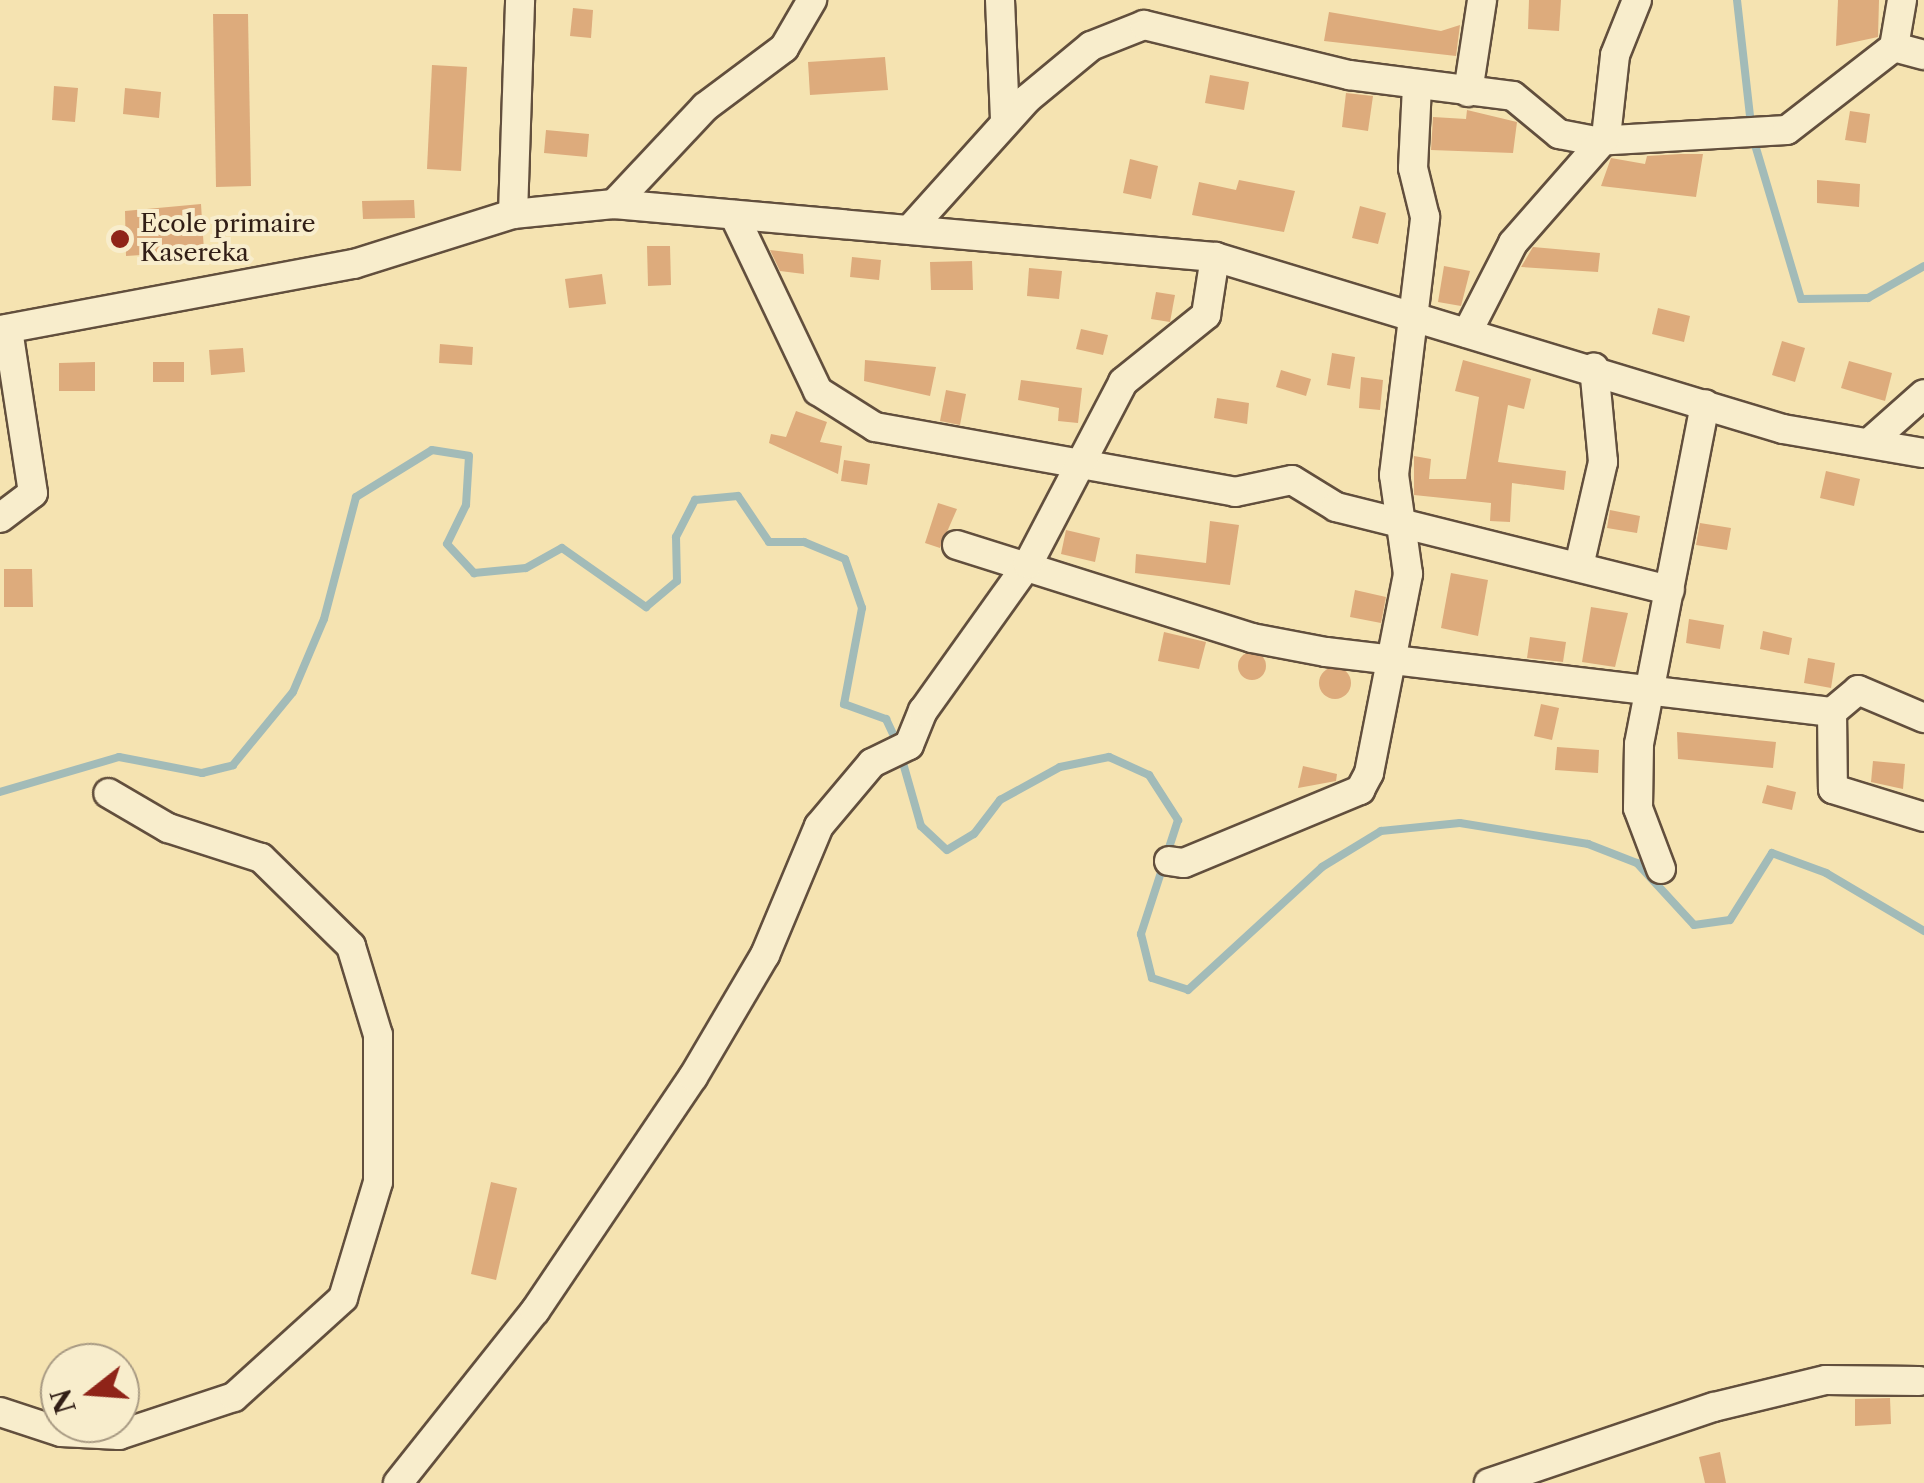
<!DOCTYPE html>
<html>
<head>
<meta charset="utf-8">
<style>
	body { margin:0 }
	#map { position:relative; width:1924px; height:1483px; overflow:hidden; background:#f5e3b1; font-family:"Libre Caslon Text",serif }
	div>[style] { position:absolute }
	.stream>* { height:8px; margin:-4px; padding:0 4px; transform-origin:4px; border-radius:4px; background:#a2bbb8 }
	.building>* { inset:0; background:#ddab7c }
	.round { border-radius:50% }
	.roads { filter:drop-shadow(2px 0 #624f3d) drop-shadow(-2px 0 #624f3d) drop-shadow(0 2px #624f3d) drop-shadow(0 -2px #624f3d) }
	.minor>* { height:28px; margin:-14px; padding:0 14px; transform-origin:14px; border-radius:14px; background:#f8edcc }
	.dots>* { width:28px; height:28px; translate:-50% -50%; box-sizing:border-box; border:5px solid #f8edcc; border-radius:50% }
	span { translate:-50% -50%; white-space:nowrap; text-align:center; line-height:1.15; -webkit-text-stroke:8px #f8edcc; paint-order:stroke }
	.poi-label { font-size:25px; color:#311e16 }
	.left { translate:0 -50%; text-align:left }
	.north { position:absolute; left:40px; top:1343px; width:100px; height:100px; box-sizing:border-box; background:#f8edcc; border:2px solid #a89a83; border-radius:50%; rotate:253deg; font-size:28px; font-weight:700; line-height:40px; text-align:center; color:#311e16 }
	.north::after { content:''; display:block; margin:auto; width:35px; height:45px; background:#8f2418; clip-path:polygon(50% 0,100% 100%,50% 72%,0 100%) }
</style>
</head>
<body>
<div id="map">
	<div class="stream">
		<i style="left:1737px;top:0;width:126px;rotate:83.6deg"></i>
		<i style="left:1753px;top:138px;width:168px;rotate:73.4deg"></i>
		<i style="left:1801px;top:299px;width:67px;rotate:-0.9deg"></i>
		<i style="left:1868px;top:298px;width:64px;rotate:-29.7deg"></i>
		<i style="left:901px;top:756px;width:73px;rotate:74.1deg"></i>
		<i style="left:921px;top:826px;width:35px;rotate:43deg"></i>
		<i style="left:947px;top:850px;width:31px;rotate:-31deg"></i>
		<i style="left:974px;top:834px;width:43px;rotate:-52.6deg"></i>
		<i style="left:1000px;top:800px;width:68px;rotate:-28.8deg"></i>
		<i style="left:1060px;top:767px;width:50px;rotate:-11.5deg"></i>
		<i style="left:1109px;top:757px;width:44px;rotate:24.2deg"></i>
		<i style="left:1149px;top:775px;width:54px;rotate:57.2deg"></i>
		<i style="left:1178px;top:820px;width:120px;rotate:108deg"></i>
		<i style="left:1141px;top:934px;width:45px;rotate:76deg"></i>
		<i style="left:1152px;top:978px;width:38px;rotate:18deg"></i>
		<i style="left:1188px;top:990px;width:182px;rotate:-42.5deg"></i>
		<i style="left:1322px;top:867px;width:69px;rotate:-31.4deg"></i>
		<i style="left:1381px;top:831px;width:79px;rotate:-5.8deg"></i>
		<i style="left:1460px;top:823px;width:130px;rotate:9.3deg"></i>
		<i style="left:1588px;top:844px;width:53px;rotate:21.2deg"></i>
		<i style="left:1637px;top:863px;width:84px;rotate:47.4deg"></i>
		<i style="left:1694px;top:925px;width:36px;rotate:-8deg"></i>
		<i style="left:1730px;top:920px;width:79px;rotate:-57.9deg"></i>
		<i style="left:1772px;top:853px;width:58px;rotate:20.3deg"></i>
		<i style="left:1826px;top:873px;width:114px;rotate:30.6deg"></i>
		<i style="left:0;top:792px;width:124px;rotate:-16.4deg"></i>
		<i style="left:119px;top:757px;width:85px;rotate:10.9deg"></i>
		<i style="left:202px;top:773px;width:32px;rotate:-14deg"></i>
		<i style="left:233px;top:765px;width:94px;rotate:-50.6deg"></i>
		<i style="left:293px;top:692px;width:79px;rotate:-67deg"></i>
		<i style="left:324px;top:619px;width:126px;rotate:-75.3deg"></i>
		<i style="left:356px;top:497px;width:89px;rotate:-31.7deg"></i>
		<i style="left:432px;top:450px;width:37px;rotate:9deg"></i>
		<i style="left:469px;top:456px;width:49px;rotate:93.5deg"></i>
		<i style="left:466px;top:505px;width:43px;rotate:116deg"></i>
		<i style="left:447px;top:544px;width:40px;rotate:47deg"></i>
		<i style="left:474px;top:573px;width:52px;rotate:-5.5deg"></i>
		<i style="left:526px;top:568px;width:41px;rotate:-29.1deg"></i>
		<i style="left:562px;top:548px;width:103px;rotate:35.1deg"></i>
		<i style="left:646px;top:607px;width:40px;rotate:-40deg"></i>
		<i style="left:677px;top:581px;width:44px;rotate:-91.3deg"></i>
		<i style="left:676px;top:537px;width:42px;rotate:-62.8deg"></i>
		<i style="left:695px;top:500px;width:43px;rotate:-5.3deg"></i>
		<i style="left:738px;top:496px;width:55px;rotate:56deg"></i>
		<i style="left:769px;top:542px;width:35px"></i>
		<i style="left:804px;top:542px;width:44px;rotate:22.5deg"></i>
		<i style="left:845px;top:559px;width:52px;rotate:70.9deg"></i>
		<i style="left:862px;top:608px;width:98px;rotate:100.6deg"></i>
		<i style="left:844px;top:704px;width:45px;rotate:19.7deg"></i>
		<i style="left:886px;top:719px;width:26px;rotate:65deg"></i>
	</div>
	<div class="building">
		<i style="clip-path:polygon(1529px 0,1561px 0,1559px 31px,1528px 29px)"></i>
		<i style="clip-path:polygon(1838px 0,1879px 0,1878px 37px,1836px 46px)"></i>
		<i style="clip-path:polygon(573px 8px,593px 10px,591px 38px,570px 36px)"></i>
		<i style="clip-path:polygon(1329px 12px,1441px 31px,1460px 25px,1456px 56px,1324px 41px)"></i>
		<i style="clip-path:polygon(213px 14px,248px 14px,251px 186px,216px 187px)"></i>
		<i style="clip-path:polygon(885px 57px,888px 90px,810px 95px,808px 62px)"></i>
		<i style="clip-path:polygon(432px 65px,467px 67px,461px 171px,427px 169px)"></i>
		<i style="clip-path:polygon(1210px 75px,1249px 82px,1244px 110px,1205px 103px)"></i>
		<i style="clip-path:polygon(54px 86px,78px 88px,75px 122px,52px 120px)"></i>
		<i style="clip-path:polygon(125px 88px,161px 92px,159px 118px,123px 114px)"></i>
		<i style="clip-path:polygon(1346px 93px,1373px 96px,1368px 131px,1342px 127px)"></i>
		<i style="clip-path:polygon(1467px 110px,1517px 122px,1513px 153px,1431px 150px,1433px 117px,1466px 119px)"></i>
		<i style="clip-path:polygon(1850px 111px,1870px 114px,1866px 143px,1845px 140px)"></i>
		<i style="clip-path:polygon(546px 130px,589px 134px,587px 157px,544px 153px)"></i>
		<i style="clip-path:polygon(1681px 154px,1703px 154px,1696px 197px,1601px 186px,1611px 158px,1645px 164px,1647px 156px)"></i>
		<i style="clip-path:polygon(1130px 159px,1158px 166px,1151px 199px,1123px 193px)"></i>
		<i style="clip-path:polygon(1239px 180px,1295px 191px,1284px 232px,1192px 215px,1199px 182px,1236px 190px)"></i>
		<i style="clip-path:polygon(1817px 180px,1860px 184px,1859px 207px,1817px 203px)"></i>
		<i style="clip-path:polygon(414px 200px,415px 218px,363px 219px,362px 201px)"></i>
		<i style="clip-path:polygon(201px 204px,204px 251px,126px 256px,125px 211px)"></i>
		<i style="clip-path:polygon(1360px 206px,1386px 213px,1378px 244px,1352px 238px)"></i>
		<i style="clip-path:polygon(647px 246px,670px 246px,671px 285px,648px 286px)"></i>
		<i style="clip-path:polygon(1533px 247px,1600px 253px,1598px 272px,1521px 267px)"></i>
		<i style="clip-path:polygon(770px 250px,803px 254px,804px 274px,780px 271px)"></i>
		<i style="clip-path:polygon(852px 257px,881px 260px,879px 280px,850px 277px)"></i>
		<i style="clip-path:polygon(972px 261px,973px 290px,931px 290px,930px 262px)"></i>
		<i style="clip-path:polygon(1444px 266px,1470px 271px,1461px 306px,1438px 302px)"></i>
		<i style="clip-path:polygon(1029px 268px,1062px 271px,1059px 299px,1027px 296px)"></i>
		<i style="clip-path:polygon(602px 274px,606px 304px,569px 308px,565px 279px)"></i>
		<i style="clip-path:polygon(1156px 292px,1175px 295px,1170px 322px,1151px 319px)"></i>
		<i style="clip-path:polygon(1658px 308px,1690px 316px,1684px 342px,1652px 334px)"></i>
		<i style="clip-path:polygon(1081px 329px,1108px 335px,1103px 355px,1076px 349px)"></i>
		<i style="clip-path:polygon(1782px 341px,1805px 348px,1795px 382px,1772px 375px)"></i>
		<i style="clip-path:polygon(440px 344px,473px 347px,472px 365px,439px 363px)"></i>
		<i style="clip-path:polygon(243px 348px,245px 372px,211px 375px,209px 350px)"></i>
		<i style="clip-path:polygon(1332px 353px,1355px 357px,1350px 389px,1327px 385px)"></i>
		<i style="clip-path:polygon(865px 360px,936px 367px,930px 396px,864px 381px)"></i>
		<i style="clip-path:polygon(1463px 360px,1531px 379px,1524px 409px,1508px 405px,1498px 462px,1566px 471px,1564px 490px,1512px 483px,1510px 522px,1490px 521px,1491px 503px,1414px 495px,1414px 456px,1431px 459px,1429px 479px,1466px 479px,1479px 397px,1455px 391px)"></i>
		<i style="clip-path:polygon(1849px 361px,1892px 373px,1885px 401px,1841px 388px)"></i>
		<i style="clip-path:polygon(95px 362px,95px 391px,59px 391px,59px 363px)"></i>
		<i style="clip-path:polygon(153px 362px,184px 362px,184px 382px,153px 382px)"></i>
		<i style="clip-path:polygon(1281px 370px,1311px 379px,1306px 396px,1276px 387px)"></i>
		<i style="clip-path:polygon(1361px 377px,1383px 380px,1380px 410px,1359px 408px)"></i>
		<i style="clip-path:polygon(1021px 380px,1082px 388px,1078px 423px,1058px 421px,1059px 408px,1018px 400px)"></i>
		<i style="clip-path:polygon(946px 390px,966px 394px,960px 425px,940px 421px)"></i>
		<i style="clip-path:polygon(1217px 398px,1249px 403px,1247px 424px,1214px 418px)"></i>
		<i style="clip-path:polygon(796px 411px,827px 422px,820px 442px,842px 446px,838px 474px,769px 443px,771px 434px,786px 437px)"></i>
		<i style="clip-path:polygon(844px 460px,870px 464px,867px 485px,841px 481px)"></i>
		<i style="clip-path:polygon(1826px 471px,1860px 479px,1854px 506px,1820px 498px)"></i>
		<i style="clip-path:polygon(938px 503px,957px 509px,940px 548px,925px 543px)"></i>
		<i style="clip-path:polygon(1610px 510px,1640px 516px,1637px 533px,1607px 528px)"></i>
		<i style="clip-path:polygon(1210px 521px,1239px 525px,1230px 585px,1135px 573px,1136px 554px,1206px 563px)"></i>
		<i style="clip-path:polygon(1700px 523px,1731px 528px,1727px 550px,1696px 545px)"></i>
		<i style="clip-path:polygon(1066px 530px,1100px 538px,1095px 562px,1061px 554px)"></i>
		<i style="clip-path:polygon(4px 569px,32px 569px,33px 607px,4px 607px)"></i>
		<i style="clip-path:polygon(1451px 573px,1488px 580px,1478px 636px,1441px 628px)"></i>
		<i style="clip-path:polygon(1355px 590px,1386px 597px,1381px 623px,1350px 617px)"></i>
		<i style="clip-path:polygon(1591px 607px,1628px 613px,1615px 667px,1582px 662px)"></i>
		<i style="clip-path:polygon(1689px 619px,1724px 625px,1720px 649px,1686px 643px)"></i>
		<i style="clip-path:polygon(1763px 631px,1792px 638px,1789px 655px,1760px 649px)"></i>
		<i style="clip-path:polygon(1164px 632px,1206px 642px,1199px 669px,1158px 661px)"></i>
		<i style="clip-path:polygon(1530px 637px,1566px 642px,1563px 662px,1527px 658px)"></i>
		<i class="round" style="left:1238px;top:652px;width:28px;height:28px"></i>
		<i style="clip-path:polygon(1808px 658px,1835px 663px,1831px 688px,1804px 683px)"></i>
		<i class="round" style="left:1319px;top:667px;width:32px;height:32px"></i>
		<i style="clip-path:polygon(1541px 704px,1559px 708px,1552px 740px,1534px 736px)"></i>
		<i style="clip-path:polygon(1677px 732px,1776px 742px,1773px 768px,1678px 759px)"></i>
		<i style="clip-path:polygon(1557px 747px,1599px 750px,1598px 773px,1555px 770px)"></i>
		<i style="clip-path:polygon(1873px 761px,1905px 764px,1903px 789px,1871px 782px)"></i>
		<i style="clip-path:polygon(1303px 766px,1337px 774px,1336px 781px,1298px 788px)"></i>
		<i style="clip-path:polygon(1767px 785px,1796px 792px,1792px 810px,1762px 803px)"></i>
		<i style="clip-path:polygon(491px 1182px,517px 1188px,496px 1280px,471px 1274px)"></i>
		<i style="clip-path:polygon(1890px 1398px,1891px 1424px,1855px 1426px,1855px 1399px)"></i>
		<i style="clip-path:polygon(1720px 1452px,1726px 1483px,1705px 1483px,1699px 1457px)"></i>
	</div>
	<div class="roads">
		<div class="minor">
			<i style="left:1000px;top:0;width:119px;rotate:87.6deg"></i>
			<i style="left:1894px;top:47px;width:31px;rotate:15deg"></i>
			<i style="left:1468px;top:92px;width:93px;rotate:-81.3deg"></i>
			<i style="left:614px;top:204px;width:133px;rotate:-46.8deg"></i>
			<i style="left:705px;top:107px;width:99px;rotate:-36.8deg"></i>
			<i style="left:784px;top:48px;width:56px;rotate:-59.7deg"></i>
			<i style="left:513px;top:214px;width:214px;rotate:-88.1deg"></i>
			<i style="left:734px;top:215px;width:195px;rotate:64.5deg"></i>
			<i style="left:818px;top:391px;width:67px;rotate:32.3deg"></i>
			<i style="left:875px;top:427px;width:366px;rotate:10.2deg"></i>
			<i style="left:1235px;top:492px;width:58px;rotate:-11.9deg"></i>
			<i style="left:1292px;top:480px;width:52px;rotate:31.5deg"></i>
			<i style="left:1336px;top:507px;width:344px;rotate:14deg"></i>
			<i style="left:911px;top:228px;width:173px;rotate:-48deg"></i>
			<i style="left:1027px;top:99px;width:83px;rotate:-39.6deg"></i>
			<i style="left:1091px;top:46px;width:57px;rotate:-21.6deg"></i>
			<i style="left:1144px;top:25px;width:211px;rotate:13.7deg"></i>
			<i style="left:1349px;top:75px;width:165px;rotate:7.3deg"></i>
			<i style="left:1513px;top:96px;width:60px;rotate:39.6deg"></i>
			<i style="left:1559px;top:134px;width:37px;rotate:11deg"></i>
			<i style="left:1595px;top:141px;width:192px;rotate:-3.3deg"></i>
			<i style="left:1787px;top:130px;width:135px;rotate:-37.8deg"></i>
			<i style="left:1894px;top:47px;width:48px;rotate:-80.3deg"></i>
			<i style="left:0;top:330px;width:360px;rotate:-10.6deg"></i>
			<i style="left:354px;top:264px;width:167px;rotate:-17.5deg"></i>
			<i style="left:513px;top:214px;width:101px;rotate:-5.7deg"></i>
			<i style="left:614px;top:204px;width:603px;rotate:5.04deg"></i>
			<i style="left:1215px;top:257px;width:593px;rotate:16.85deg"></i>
			<i style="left:1783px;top:429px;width:143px;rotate:9.7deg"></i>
			<i style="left:1467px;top:333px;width:101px;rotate:-62.9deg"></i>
			<i style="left:1513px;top:243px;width:141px;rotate:-48.7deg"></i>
			<i style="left:1606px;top:137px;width:82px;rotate:-83.7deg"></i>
			<i style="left:1615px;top:55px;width:59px;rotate:-68.2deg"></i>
			<i style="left:1870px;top:442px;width:72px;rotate:-41.6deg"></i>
			<i style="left:0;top:518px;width:41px;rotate:-37.1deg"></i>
			<i style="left:33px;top:493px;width:166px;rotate:-98.7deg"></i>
			<i style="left:957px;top:545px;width:309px;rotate:17.5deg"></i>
			<i style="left:1252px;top:638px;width:75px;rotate:10.7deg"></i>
			<i style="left:1326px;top:652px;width:510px;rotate:6.76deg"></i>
			<i style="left:1832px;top:712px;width:34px;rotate:-40deg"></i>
			<i style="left:1858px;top:690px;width:72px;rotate:23deg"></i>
			<i style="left:1579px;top:566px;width:107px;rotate:-77deg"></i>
			<i style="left:1603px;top:462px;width:95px;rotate:-95.4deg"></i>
			<i style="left:1832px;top:712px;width:77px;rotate:89.3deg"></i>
			<i style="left:1833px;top:789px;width:95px;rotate:17.1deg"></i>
			<i style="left:1169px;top:861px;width:15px;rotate:8deg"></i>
			<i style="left:1184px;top:863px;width:191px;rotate:-22.5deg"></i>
			<i style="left:1360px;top:790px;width:19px;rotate:-62deg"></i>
			<i style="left:1369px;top:773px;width:203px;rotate:-78.9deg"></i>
			<i style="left:1408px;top:574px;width:100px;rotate:-98deg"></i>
			<i style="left:1394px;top:475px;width:260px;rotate:-83.1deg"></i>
			<i style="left:1425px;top:217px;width:50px;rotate:-103.8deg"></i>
			<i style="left:1413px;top:168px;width:82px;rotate:-87.2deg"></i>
			<i style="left:1661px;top:869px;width:65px;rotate:-110.7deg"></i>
			<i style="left:1638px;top:808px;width:64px;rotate:-89.1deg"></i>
			<i style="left:1639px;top:744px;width:346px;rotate:-79deg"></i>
			<i style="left:0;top:1412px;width:64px;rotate:18.2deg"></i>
			<i style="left:61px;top:1432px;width:58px;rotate:3deg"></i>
			<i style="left:119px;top:1435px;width:121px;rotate:-18.3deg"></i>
			<i style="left:234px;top:1397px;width:147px;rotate:-42.2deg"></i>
			<i style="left:343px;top:1298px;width:121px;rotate:-73.2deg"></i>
			<i style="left:378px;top:1182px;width:147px;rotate:-90deg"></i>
			<i style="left:378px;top:1035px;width:93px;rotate:-106.9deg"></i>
			<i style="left:351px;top:946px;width:126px;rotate:-135.6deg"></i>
			<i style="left:261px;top:858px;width:98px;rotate:-162.1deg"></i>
			<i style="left:168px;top:828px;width:69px;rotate:-149.7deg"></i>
			<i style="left:398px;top:1483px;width:220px;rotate:-51.5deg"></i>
			<i style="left:535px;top:1311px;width:282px;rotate:-56deg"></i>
			<i style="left:693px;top:1077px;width:142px;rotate:-59.5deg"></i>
			<i style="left:765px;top:955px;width:140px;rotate:-67.3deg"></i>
			<i style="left:819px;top:826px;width:82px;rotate:-49.9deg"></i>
			<i style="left:872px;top:763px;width:41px;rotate:-25.9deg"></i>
			<i style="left:909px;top:745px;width:37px;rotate:-68deg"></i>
			<i style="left:923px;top:711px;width:181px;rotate:-54.5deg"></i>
			<i style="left:1028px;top:564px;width:205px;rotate:-62.4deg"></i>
			<i style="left:1123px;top:382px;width:107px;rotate:-38.9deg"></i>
			<i style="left:1206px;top:315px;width:59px;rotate:-81.2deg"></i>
			<i style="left:1489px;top:1483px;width:237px;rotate:-18.7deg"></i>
			<i style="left:1714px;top:1407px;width:115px;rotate:-13.6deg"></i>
			<i style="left:1826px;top:1380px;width:93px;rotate:0.6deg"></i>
		</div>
	</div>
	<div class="dots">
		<i style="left:120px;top:239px;background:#8f2418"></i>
	</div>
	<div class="poi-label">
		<span class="left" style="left:140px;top:239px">Ecole primaire<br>Kasereka</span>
	</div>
	<div class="north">N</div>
</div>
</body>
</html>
